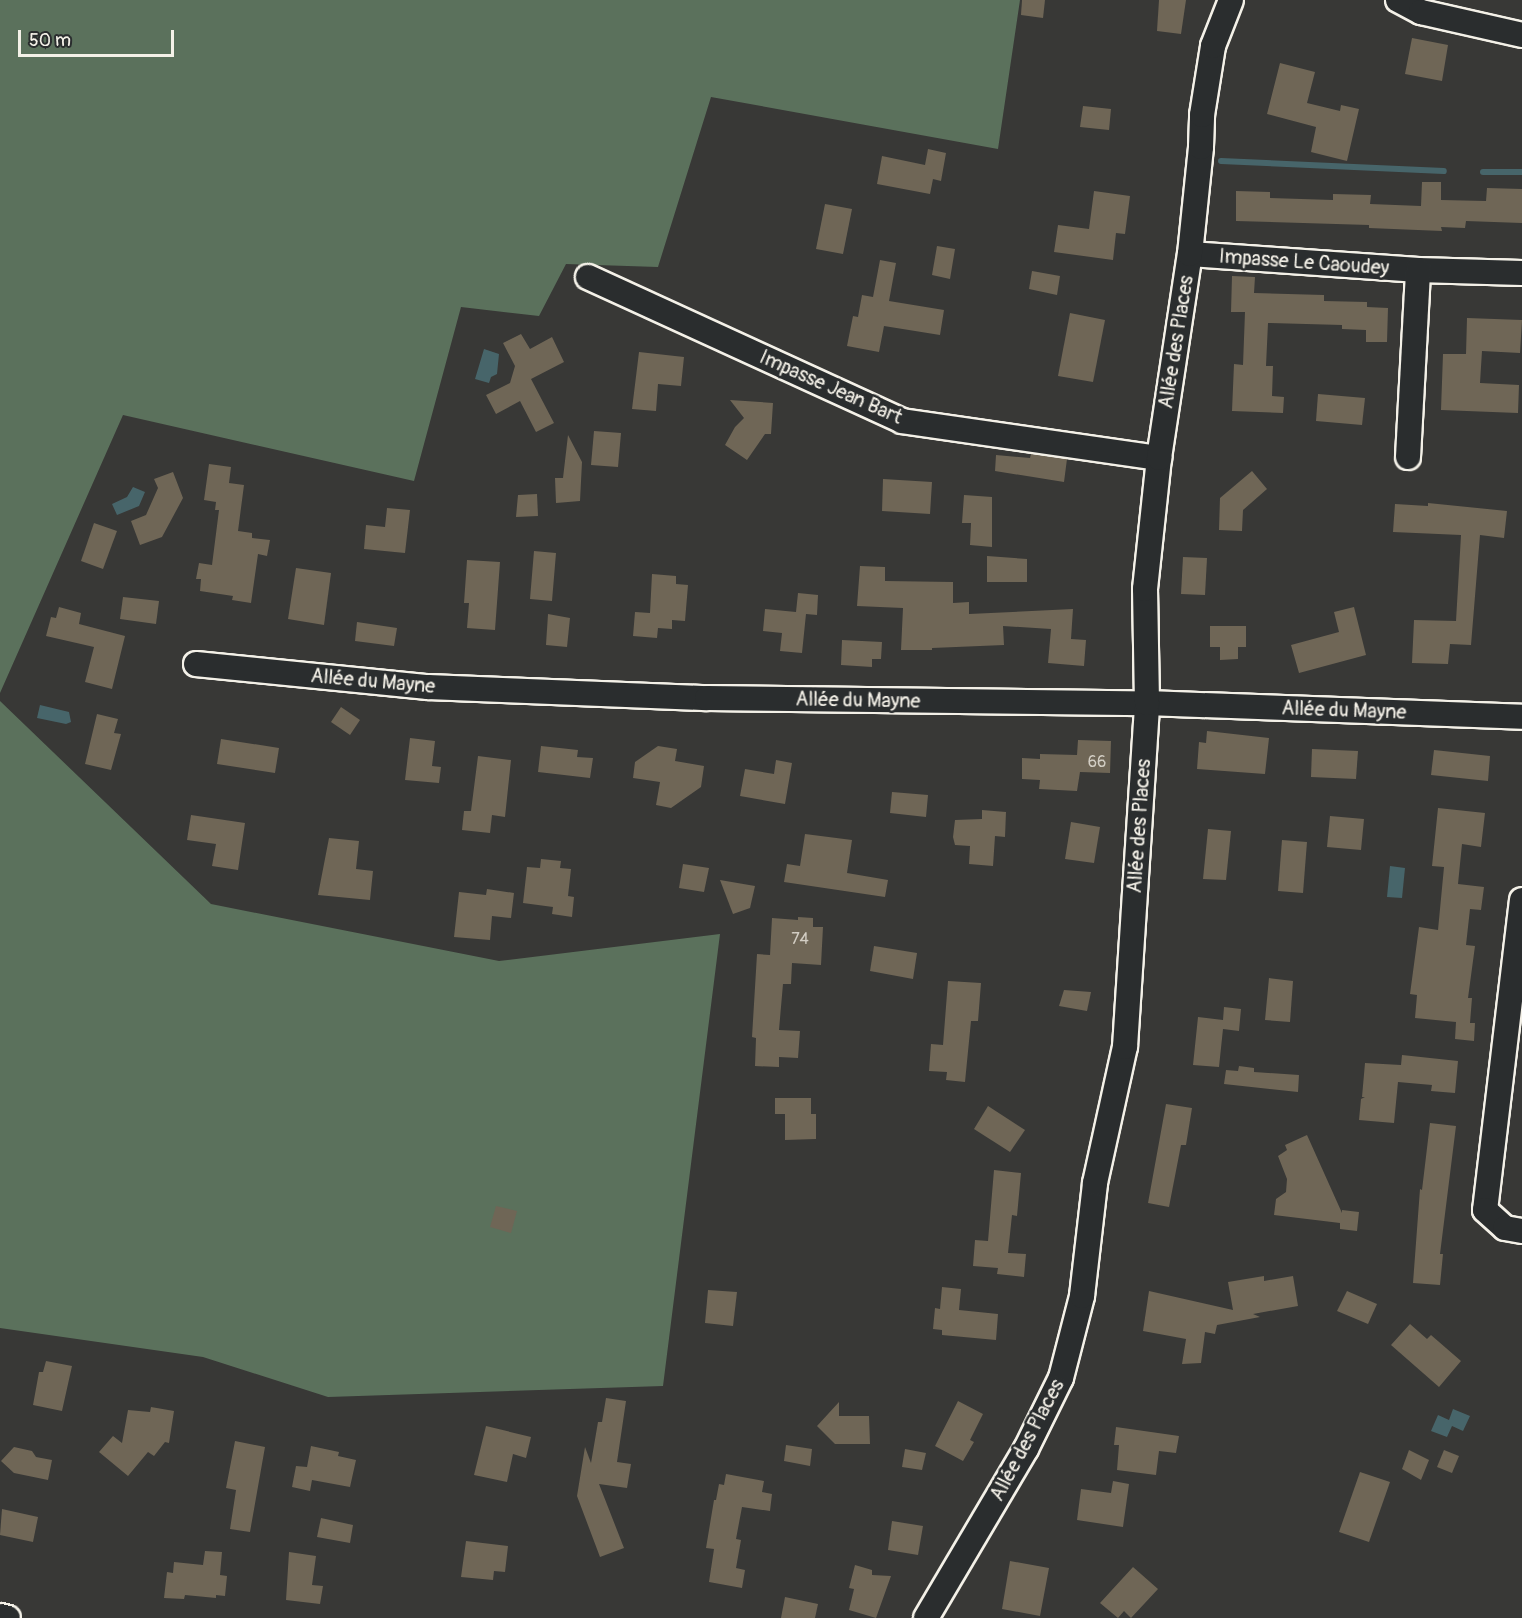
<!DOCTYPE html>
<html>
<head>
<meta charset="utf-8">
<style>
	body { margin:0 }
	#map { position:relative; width:1522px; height:1618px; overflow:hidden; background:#383836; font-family:Pangolin,sans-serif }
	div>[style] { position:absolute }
	.green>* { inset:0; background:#5b715c }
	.water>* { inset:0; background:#47656a }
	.stream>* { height:6px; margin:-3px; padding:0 3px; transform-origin:3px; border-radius:3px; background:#47656a }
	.building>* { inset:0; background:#6f6656 }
	.roads { filter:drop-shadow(2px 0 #f4f1e8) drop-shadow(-2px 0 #f4f1e8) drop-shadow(0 2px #f4f1e8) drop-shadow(0 -2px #f4f1e8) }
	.street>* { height:24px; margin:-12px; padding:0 12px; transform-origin:12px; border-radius:12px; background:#2a2d2e }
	span { translate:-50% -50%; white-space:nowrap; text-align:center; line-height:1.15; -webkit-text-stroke:5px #2a2d2e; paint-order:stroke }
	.number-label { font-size:16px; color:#d3cec4 }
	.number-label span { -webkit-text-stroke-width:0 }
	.street-label { font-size:20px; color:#f4f1e8 }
	.scale { position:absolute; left:18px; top:30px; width:156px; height:27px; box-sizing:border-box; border:3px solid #f4f1e8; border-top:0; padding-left:8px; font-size:18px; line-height:21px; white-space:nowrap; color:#f4f1e8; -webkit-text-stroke:4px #2a2d2e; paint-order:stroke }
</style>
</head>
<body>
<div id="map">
	<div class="green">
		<i style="clip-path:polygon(0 0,1020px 0,998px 149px,711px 97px,658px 267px,566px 264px,539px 316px,461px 307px,414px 481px,123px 415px,0 693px)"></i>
		<i style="clip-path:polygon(0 701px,211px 904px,499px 961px,720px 934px,663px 1386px,328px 1397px,203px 1357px,0 1328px)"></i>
	</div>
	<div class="water">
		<i style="clip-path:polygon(484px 349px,499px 354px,497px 374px,491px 377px,489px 383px,475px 379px)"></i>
		<i style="clip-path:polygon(133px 487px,145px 492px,139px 506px,117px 515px,112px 504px,127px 497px)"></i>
		<i style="clip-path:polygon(40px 705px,69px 712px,71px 722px,66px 724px,37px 718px)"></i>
		<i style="clip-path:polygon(1390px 866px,1405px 868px,1402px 898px,1387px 897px)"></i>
		<i style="clip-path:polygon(1453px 1409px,1470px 1416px,1463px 1431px,1452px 1426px,1447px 1437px,1431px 1431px,1438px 1415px,1449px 1420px)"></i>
	</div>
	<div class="stream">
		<i style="left:1221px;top:161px;width:223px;rotate:2.6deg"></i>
		<i style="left:1483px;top:172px;width:39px"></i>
	</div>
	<div class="building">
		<i style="clip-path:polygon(1022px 0,1045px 0,1043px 18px,1021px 15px)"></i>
		<i style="clip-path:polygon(1159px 0,1186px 0,1181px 34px,1157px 31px)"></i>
		<i style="clip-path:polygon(1412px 38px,1448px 45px,1442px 81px,1405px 74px)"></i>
		<i style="clip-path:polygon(1280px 63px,1315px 72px,1307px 103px,1340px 111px,1341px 105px,1359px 109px,1347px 161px,1311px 152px,1316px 127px,1267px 114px)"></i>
		<i style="clip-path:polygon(1083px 106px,1111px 109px,1109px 130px,1080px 127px)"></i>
		<i style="clip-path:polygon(928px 149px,946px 153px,941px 181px,933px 179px,930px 194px,877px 184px,882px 156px,925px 165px)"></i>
		<i style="clip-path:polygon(1422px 182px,1441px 182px,1441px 200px,1486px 201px,1487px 188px,1522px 189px,1522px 223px,1466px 221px,1465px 228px,1441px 227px,1442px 231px,1369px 228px,1369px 225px,1236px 221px,1236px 191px,1270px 192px,1270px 198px,1333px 200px,1333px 194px,1371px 195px,1370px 204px,1421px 206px)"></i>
		<i style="clip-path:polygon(1094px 191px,1130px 196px,1125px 234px,1116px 233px,1113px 260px,1054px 252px,1058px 225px,1089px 229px)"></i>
		<i style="clip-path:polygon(825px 204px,852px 209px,843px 254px,816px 249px)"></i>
		<i style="clip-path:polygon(937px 246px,955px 249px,950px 279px,932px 275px)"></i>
		<i style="clip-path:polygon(880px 260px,896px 263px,889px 301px,944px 310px,940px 335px,884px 326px,879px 352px,847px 346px,853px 316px,858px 317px,862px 295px,873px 297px)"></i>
		<i style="clip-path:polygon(1032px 271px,1060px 276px,1057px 295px,1029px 289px)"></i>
		<i style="clip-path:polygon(1232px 276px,1255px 277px,1254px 293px,1324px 295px,1324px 301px,1367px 302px,1367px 307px,1388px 308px,1387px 342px,1366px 342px,1366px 330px,1342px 329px,1342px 325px,1268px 323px,1266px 366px,1273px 366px,1272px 396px,1284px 397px,1283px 413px,1232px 411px,1234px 364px,1243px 365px,1245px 312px,1231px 312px)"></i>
		<i style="clip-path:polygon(1070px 313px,1105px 320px,1093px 382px,1058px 376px)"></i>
		<i style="clip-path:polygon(1467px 318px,1522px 320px,1520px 353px,1482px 351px,1480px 383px,1519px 385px,1518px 413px,1441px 410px,1443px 354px,1466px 354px)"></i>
		<i style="clip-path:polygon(521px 334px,530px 349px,552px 337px,564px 362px,531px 379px,554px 423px,536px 432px,520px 401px,496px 414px,486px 395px,510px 383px,515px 366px,503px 343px)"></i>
		<i style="clip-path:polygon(639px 352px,684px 357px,681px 386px,658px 384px,656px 411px,632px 409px)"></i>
		<i style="clip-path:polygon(1318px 394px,1365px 398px,1362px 425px,1316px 421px)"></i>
		<i style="clip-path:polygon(730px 400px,773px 403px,771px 434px,765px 434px,747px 460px,725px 445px,735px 427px,744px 418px)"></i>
		<i style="clip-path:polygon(594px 431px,621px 433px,618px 467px,591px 465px)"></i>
		<i style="clip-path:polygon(568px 435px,582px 462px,580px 501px,556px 503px,555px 478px,563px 478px)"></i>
		<i style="clip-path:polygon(1031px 454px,1067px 459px,1064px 482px,995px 471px,996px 455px,1030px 458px)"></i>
		<i style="clip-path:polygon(209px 464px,231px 467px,229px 483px,244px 485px,238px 531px,252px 533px,252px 538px,270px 540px,267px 556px,258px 554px,251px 603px,232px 600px,233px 596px,200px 591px,201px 579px,196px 579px,199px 563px,212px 565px,219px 510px,215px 510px,216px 502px,204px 500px)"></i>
		<i style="clip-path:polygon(1252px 471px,1267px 489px,1243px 510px,1242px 531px,1219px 530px,1220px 498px)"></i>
		<i style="clip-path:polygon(173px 472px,183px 498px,162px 537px,140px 545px,131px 521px,146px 515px,158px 488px,154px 479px)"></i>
		<i style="clip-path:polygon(883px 479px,932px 482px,930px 514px,882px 511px)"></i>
		<i style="clip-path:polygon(537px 494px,538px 516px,516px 517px,518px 495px)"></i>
		<i style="clip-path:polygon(964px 495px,992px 497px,992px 547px,970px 545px,971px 523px,962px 523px)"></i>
		<i style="clip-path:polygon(1428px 503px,1507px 511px,1504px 538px,1480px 535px,1471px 645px,1450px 644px,1448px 664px,1412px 663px,1414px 620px,1456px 621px,1461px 535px,1393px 532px,1395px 504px,1428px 506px)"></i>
		<i style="clip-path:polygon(387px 508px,410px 510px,405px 553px,364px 549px,366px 525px,385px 527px)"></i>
		<i style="clip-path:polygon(94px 523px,117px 531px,103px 569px,81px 561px)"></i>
		<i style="clip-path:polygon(534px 551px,556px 553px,552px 601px,530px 599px)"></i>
		<i style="clip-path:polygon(987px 556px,1027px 559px,1027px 582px,987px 582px)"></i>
		<i style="clip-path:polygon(1183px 557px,1207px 558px,1205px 595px,1181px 594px)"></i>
		<i style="clip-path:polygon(467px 560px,500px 562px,495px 630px,467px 628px,469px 603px,464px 603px)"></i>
		<i style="clip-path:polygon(860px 566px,885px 567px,885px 581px,953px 582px,953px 603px,969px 602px,969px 614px,1073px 609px,1071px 639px,1086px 640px,1084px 666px,1048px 663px,1051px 629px,1003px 626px,1004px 645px,932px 648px,932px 650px,901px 650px,903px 608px,857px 606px)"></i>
		<i style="clip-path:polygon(296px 568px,331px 573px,324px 625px,288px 619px)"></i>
		<i style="clip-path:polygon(652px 574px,676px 576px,676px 584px,688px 585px,685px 621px,672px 620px,672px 629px,658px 628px,657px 638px,633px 636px,635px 612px,650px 613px)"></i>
		<i style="clip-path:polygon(798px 593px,818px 595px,817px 615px,806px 614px,802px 653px,780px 651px,782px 633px,763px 631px,765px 609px,796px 612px)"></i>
		<i style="clip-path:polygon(123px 597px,159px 601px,156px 624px,120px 619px)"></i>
		<i style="clip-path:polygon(59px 607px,81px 613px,79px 624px,125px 636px,112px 689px,85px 682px,94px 647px,46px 636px,51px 617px,56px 618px)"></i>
		<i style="clip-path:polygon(1354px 607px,1366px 655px,1299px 673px,1291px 645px,1339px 632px,1334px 612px)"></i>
		<i style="clip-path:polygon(548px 614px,570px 618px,567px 647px,546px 645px)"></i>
		<i style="clip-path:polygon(357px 622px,397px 628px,394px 646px,355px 641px)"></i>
		<i style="clip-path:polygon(1210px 626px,1246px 626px,1246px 647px,1238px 647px,1238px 659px,1220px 660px,1220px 647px,1210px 647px)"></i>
		<i style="clip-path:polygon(842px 640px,882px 642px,881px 659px,872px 659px,872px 667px,841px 665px)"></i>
		<i style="clip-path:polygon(341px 707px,360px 720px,350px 735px,331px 722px)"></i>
		<i style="clip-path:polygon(97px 714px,118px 719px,114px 733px,121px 734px,111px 770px,85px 764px)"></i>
		<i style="clip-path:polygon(1207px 731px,1269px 738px,1265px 774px,1197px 769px,1199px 742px,1206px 743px)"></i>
		<i style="clip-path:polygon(410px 738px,435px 741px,432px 766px,441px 767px,439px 783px,405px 780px)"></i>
		<i style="clip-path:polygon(221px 739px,279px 748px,275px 773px,217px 764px)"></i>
		<i style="clip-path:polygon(1078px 740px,1111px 741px,1110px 773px,1080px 772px,1077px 791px,1039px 789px,1040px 780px,1022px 779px,1022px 758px,1040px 759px,1040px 754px,1077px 755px)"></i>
		<i style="clip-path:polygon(541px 746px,578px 750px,577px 757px,593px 758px,590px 778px,538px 772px)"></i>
		<i style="clip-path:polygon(658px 746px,677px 749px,675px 761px,704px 766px,701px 787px,671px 808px,656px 805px,660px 782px,633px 778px,635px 762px)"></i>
		<i style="clip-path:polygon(1312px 749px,1358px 751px,1356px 779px,1311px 777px)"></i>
		<i style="clip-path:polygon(1434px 750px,1490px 756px,1488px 781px,1431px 775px)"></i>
		<i style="clip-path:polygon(478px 756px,511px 760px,505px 817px,492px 815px,490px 833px,462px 830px,464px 811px,471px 811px)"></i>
		<i style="clip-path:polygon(776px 760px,792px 763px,785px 804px,740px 796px,745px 769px,774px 774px)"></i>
		<i style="clip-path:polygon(892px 792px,928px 795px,926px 817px,890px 813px)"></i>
		<i style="clip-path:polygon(1438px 808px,1485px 813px,1481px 847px,1462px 844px,1458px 884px,1484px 887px,1481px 910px,1470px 909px,1466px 945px,1475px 946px,1468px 998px,1472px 998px,1470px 1023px,1475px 1023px,1474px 1041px,1455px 1039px,1456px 1022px,1415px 1018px,1417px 995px,1410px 994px,1419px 927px,1438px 930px,1444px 867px,1432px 866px)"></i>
		<i style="clip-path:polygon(982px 810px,1006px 812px,1005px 837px,995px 836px,993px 866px,969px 864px,970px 846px,955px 845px,953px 837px,955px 820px,982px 819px)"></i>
		<i style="clip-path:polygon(191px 815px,245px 823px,238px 870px,212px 866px,216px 844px,187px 840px)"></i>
		<i style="clip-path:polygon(1330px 816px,1364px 819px,1361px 850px,1327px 847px)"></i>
		<i style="clip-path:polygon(1071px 822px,1100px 827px,1094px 863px,1065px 859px)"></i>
		<i style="clip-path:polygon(1208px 829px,1231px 831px,1226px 880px,1203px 879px)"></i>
		<i style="clip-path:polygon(805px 834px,852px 840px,847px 873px,888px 880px,885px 897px,784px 882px,787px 864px,800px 866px)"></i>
		<i style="clip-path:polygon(329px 838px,359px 841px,356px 869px,373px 871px,370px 900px,318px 895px)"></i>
		<i style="clip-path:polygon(1282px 840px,1307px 842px,1303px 893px,1278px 891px)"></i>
		<i style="clip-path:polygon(541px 859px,561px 861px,560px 868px,571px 869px,568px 896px,574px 897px,572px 917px,552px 914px,553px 907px,523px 903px,527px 867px,540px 868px)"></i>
		<i style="clip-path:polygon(683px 864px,709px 868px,704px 892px,679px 888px)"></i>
		<i style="clip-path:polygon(720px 880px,755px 886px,750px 908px,733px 914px)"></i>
		<i style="clip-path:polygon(487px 889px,514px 893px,511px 918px,492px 916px,490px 940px,454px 937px,459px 892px,486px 895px)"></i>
		<i style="clip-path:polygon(798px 917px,813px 918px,813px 927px,823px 927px,821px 965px,792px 963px,791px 984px,783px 984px,779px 1030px,800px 1031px,798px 1058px,779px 1057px,779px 1067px,755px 1066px,756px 1038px,752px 1037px,757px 954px,770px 955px,772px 918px,798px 920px)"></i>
		<i style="clip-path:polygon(874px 946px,917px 953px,913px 979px,870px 971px)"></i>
		<i style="clip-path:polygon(1269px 978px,1293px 981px,1290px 1022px,1265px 1020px)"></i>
		<i style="clip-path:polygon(948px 981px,981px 983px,978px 1021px,971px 1021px,965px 1082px,946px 1080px,947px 1072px,929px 1071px,931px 1044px,943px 1045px)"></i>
		<i style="clip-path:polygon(1064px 990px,1091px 992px,1087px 1011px,1059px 1006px)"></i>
		<i style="clip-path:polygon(1224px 1007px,1241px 1009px,1239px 1031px,1223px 1029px,1219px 1067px,1193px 1065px,1198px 1017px,1223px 1020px)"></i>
		<i style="clip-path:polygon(1402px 1055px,1458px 1061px,1455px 1093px,1431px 1091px,1432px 1085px,1398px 1082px,1394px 1123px,1359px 1120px,1361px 1099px,1365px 1097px,1362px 1097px,1365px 1063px,1401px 1065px)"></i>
		<i style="clip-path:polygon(1239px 1066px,1254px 1068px,1254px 1072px,1299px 1075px,1298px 1092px,1224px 1084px,1226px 1070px,1238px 1071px)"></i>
		<i style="clip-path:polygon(775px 1098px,811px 1098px,811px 1114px,816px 1114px,816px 1139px,785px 1140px,785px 1114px,775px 1114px)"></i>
		<i style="clip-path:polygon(1166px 1104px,1192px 1108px,1186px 1145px,1181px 1145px,1169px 1207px,1148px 1203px)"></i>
		<i style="clip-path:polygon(988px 1106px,1025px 1130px,1010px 1152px,974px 1129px)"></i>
		<i style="clip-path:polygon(1430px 1123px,1456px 1126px,1440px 1254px,1443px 1254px,1440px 1285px,1413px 1283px,1420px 1189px,1422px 1190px)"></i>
		<i style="clip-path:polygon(1307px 1135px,1342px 1213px,1342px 1210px,1359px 1212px,1357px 1231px,1340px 1229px,1340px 1223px,1274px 1215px,1276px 1199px,1286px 1192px,1287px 1179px,1278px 1156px,1287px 1150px,1285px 1145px)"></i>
		<i style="clip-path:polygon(994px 1170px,1021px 1173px,1017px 1216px,1012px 1215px,1008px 1253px,1026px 1254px,1024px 1277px,997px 1274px,998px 1268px,973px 1266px,975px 1240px,988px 1241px)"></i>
		<i style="clip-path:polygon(496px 1206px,517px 1211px,511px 1233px,490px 1227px)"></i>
		<i style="clip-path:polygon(1264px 1276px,1264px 1281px,1293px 1276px,1298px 1306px,1253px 1314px,1260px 1317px,1217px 1325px,1215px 1334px,1205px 1332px,1201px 1363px,1182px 1364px,1186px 1339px,1143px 1331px,1149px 1291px,1233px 1310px,1228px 1282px)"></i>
		<i style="clip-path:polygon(942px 1287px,961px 1289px,959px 1310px,998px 1314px,996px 1340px,942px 1335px,942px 1330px,933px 1329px,935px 1308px,940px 1309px)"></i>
		<i style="clip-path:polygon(708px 1290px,737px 1292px,733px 1326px,705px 1323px)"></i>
		<i style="clip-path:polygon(1347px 1291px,1377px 1304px,1368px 1324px,1337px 1311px)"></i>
		<i style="clip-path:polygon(1410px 1324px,1427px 1339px,1431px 1335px,1461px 1361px,1439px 1387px,1391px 1345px)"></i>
		<i style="clip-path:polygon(46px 1361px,72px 1366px,62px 1411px,33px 1405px,39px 1372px,43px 1372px)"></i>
		<i style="clip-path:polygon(606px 1398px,626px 1401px,617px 1462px,631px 1464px,627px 1488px,599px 1484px,624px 1548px,600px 1557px,577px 1496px,585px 1447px,591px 1463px,598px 1422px,602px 1422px)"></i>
		<i style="clip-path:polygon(958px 1401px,983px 1414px,970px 1440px,974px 1442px,963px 1461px,935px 1446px)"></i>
		<i style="clip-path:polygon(839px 1402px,839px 1416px,869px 1416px,870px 1444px,835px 1444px,817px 1426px)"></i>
		<i style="clip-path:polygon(151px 1407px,174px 1411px,169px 1443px,165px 1442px,154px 1456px,148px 1452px,128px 1476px,99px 1452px,113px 1436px,122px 1443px,128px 1410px,150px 1412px)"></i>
		<i style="clip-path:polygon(486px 1426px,531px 1437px,526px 1458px,513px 1454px,507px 1482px,474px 1475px)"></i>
		<i style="clip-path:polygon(1116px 1427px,1179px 1436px,1176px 1453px,1159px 1451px,1156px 1475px,1117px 1470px,1119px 1445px,1114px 1445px)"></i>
		<i style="clip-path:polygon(235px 1441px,265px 1447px,250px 1532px,230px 1529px,236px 1490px,226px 1488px)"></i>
		<i style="clip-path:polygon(786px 1445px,812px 1449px,810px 1466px,784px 1461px)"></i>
		<i style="clip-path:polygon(311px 1446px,339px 1452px,338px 1456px,356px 1460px,350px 1487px,312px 1480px,310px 1491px,292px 1487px,296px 1466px,307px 1467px)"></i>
		<i style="clip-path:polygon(14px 1447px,32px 1451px,36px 1457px,52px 1460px,48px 1480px,14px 1473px,1px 1461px)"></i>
		<i style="clip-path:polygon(905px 1449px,926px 1453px,922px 1470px,902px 1467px)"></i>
		<i style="clip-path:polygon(1409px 1450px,1429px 1460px,1421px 1480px,1402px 1469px)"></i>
		<i style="clip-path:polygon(1444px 1450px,1459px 1456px,1452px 1473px,1437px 1467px)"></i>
		<i style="clip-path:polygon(1360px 1472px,1390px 1482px,1369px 1542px,1339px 1532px)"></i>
		<i style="clip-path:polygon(726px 1474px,764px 1481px,762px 1492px,772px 1494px,770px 1511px,742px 1507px,736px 1539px,741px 1540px,736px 1568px,745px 1570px,742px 1588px,709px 1582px,714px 1549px,706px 1548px,714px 1500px,716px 1500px,719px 1484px,724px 1485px)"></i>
		<i style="clip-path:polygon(1113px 1481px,1129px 1484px,1123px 1527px,1077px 1520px,1081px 1489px,1111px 1493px)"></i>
		<i style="clip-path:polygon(2px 1509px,38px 1517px,33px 1542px,0 1535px)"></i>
		<i style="clip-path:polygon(321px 1518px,353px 1525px,350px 1543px,317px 1537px)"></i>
		<i style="clip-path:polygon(892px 1521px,923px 1526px,918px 1555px,888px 1550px)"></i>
		<i style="clip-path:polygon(466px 1541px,508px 1546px,505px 1572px,494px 1571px,493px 1580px,461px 1577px)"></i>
		<i style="clip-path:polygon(205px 1551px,222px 1552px,220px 1575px,227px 1576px,225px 1596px,216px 1595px,216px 1598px,185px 1595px,184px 1599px,164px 1598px,167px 1572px,173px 1573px,174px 1562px,203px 1565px)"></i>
		<i style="clip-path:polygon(289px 1552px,316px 1556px,312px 1585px,323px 1586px,320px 1604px,286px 1600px)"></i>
		<i style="clip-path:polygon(1010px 1561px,1049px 1568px,1040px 1616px,1002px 1609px)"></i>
		<i style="clip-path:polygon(855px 1565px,872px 1570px,872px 1575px,891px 1576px,876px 1618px,849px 1610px,854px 1589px,849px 1588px)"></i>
		<i style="clip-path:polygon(1133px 1567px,1158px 1589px,1131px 1618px,1124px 1611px,1118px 1618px,1100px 1603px)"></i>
		<i style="clip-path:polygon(785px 1597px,818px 1604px,815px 1618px,781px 1618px)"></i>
	</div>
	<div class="roads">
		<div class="street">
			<i style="left:1398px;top:0;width:26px;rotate:28deg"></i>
			<i style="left:1421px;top:12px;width:104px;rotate:12.8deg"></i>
			<i style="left:1190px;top:254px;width:229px;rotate:4deg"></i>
			<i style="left:1418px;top:270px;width:104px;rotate:1.7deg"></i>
			<i style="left:588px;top:277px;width:345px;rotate:24.6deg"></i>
			<i style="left:902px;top:421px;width:260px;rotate:8.2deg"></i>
			<i style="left:1408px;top:457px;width:187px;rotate:-86.9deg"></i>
			<i style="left:196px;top:664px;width:233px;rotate:5.7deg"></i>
			<i style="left:428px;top:687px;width:279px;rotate:2.3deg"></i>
			<i style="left:707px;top:698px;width:440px;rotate:0.7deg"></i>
			<i style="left:1147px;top:703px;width:375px;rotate:2.1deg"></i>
			<i style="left:1522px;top:900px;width:312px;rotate:96.8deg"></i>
			<i style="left:1485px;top:1210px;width:27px;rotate:42deg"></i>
			<i style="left:1505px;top:1228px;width:17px;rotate:10deg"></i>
			<i style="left:0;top:1616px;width:8px;rotate:14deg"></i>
			<i style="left:926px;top:1618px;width:196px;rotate:-59.4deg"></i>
			<i style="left:1026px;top:1449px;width:79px;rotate:-63.8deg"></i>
			<i style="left:1061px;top:1378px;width:85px;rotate:-75.6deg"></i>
			<i style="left:1082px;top:1296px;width:114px;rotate:-83.4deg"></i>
			<i style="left:1095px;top:1183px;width:139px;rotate:-77.6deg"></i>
			<i style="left:1125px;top:1047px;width:345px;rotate:-86.3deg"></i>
			<i style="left:1147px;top:703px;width:114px;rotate:-91deg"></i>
			<i style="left:1145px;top:589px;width:132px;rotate:-83.9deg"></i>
			<i style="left:1159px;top:458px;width:206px;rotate:-81.4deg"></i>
			<i style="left:1190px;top:254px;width:108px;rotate:-84.1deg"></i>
			<i style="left:1201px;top:147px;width:32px;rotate:-88deg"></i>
			<i style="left:1202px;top:115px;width:70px;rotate:-80.9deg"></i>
			<i style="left:1213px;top:46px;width:49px;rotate:-68.6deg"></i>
		</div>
	</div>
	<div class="number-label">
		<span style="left:1097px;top:762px">66</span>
		<span style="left:800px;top:939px">74</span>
	</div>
	<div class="street-label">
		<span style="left:1304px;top:262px;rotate:4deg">Impasse Le Caoudey</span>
		<span style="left:1176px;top:342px;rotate:-81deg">Allée des Places</span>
		<span style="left:831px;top:387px;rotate:24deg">Impasse Jean Bart</span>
		<span style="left:373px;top:681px;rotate:5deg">Allée du Mayne</span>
		<span style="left:858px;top:700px;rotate:1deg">Allée du Mayne</span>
		<span style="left:1344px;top:710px;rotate:2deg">Allée du Mayne</span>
		<span style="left:1139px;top:826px;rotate:-86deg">Allée des Places</span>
		<span style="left:1027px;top:1440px;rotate:-62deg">Allée des Places</span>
	</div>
	<div class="scale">50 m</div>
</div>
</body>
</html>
